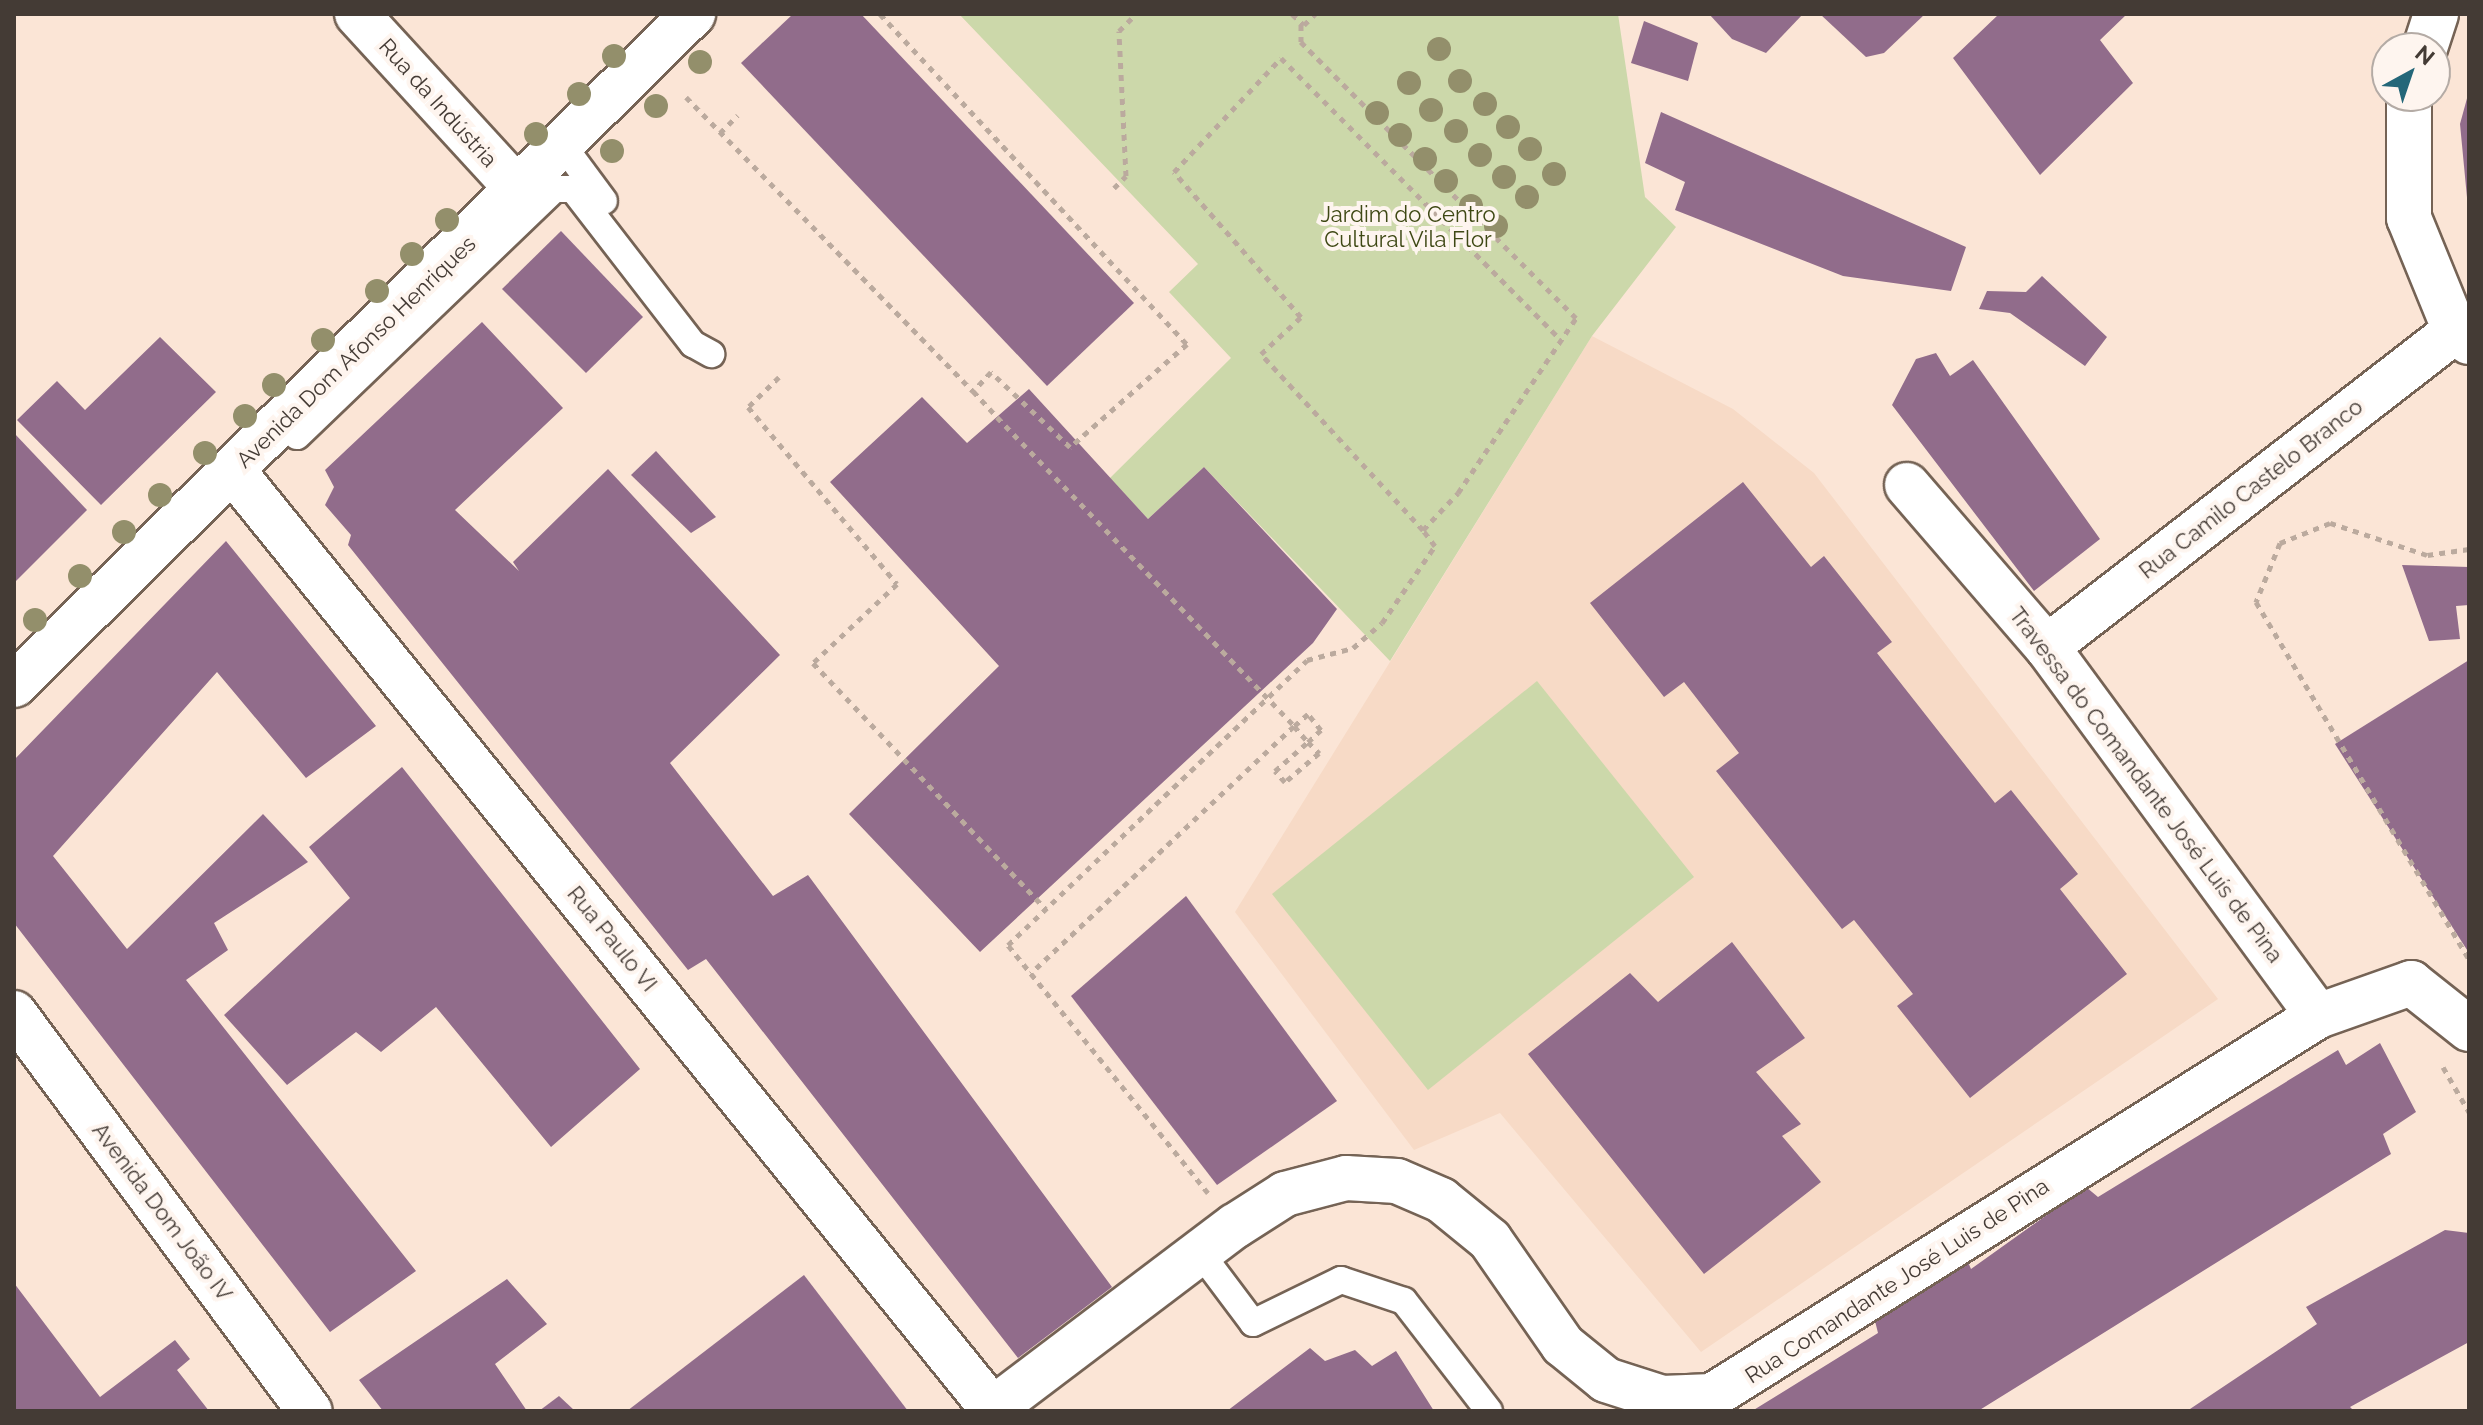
<!DOCTYPE html>
<html>
<head>
<meta charset="utf-8">
<style>
	body { margin:0 }
	#map { position:relative; width:2483px; height:1425px; overflow:hidden; background:#fbe5d6; font-family:Raleway,sans-serif }
	div>[style] { position:absolute }
	.built>* { inset:0; background:#f7dac6 }
	.green>* { inset:0; background:#ccd8aa }
	.building>* { inset:0; background:#916c8b }
	.path>* { height:5px; margin-top:-2.5px; transform-origin:0; background:repeating-linear-gradient(90deg,#bbaa9e 0 6px,transparent 0 12px) }
	.roads { filter:drop-shadow(2px 0 #756355) drop-shadow(-2px 0 #756355) drop-shadow(0 2px #756355) drop-shadow(0 -2px #756355) }
	.service>* { height:26px; margin:-13px; padding:0 13px; transform-origin:13px; border-radius:13px; background:#fff }
	.minor>* { height:44px; margin:-22px; padding:0 22px; transform-origin:22px; border-radius:22px; background:#fff }
	.tertiary>* { height:44px; margin:-22px; padding:0 22px; transform-origin:22px; border-radius:22px; background:#fff }
	.trees>* { width:24px; height:24px; margin:-12px; border-radius:50%; background:#938f6b }
	span { translate:-50% -50%; white-space:nowrap; text-align:center; line-height:1.15; -webkit-text-stroke:8px #fef5ef; paint-order:stroke }
	.street-label { font-size:22px; color:#443b35 }
	.park-label { font-size:22px; color:#3e4814 }
	.frame { position:absolute; inset:0; border:16px solid #443b35; pointer-events:none }
	.north { position:absolute; left:2371px; top:32px; width:80px; height:80px; box-sizing:border-box; background:#fef5ef; border:2px solid #b4aba5; border-radius:50%; rotate:40deg; font-size:22px; font-weight:700; line-height:32px; text-align:center; color:#443b35 }
	.north::after { content:''; display:block; margin:auto; width:28px; height:36px; background:#246779; clip-path:polygon(50% 0,100% 100%,50% 72%,0 100%) }
</style>
</head>
<body>
<div id="map">
	<div class="built">
		<i style="clip-path:polygon(1592px 336px,1733px 409px,1814px 473px,2218px 999px,1701px 1352px,1500px 1113px,1414px 1150px,1235px 912px)"></i>
	</div>
	<div class="green">
		<i style="clip-path:polygon(959px 14px,1618px 14px,1645px 197px,1676px 227px,1592px 336px,1390px 661px,1204px 467px,1148px 519px,1110px 478px,1231px 358px,1169px 292px,1198px 264px)"></i>
		<i style="clip-path:polygon(1537px 681px,1694px 877px,1428px 1090px,1272px 894px)"></i>
	</div>
	<div class="building">
		<i style="clip-path:polygon(793px 14px,861px 14px,1134px 303px,1047px 386px,741px 63px)"></i>
		<i style="clip-path:polygon(1709px 14px,1803px 14px,1766px 53px,1732px 39px)"></i>
		<i style="clip-path:polygon(1820px 14px,1925px 14px,1884px 53px,1866px 57px)"></i>
		<i style="clip-path:polygon(1999px 14px,2127px 14px,2100px 40px,2133px 83px,2040px 175px,1953px 58px)"></i>
		<i style="clip-path:polygon(1644px 21px,1698px 43px,1688px 81px,1631px 63px)"></i>
		<i style="clip-path:polygon(2469px 91px,2469px 208px,2468px 208px,2460px 124px)"></i>
		<i style="clip-path:polygon(1661px 112px,1966px 247px,1951px 291px,1843px 276px,1675px 210px,1685px 182px,1645px 163px)"></i>
		<i style="clip-path:polygon(561px 231px,643px 317px,586px 373px,502px 289px)"></i>
		<i style="clip-path:polygon(2042px 276px,2107px 337px,2085px 366px,2010px 313px,1979px 309px,1987px 291px,2026px 292px)"></i>
		<i style="clip-path:polygon(482px 322px,563px 408px,455px 510px,519px 571px,513px 562px,608px 469px,780px 655px,670px 763px,773px 896px,808px 875px,1112px 1287px,1018px 1358px,706px 959px,688px 970px,348px 545px,351px 535px,325px 505px,334px 487px,325px 470px)"></i>
		<i style="clip-path:polygon(160px 337px,216px 392px,101px 505px,17px 420px,57px 381px,85px 410px)"></i>
		<i style="clip-path:polygon(1936px 353px,1950px 376px,1973px 360px,2100px 539px,2034px 591px,1892px 405px,1916px 359px)"></i>
		<i style="clip-path:polygon(1029px 389px,1148px 519px,1204px 467px,1337px 609px,1313px 643px,980px 952px,849px 814px,999px 666px,830px 482px,922px 397px,967px 443px)"></i>
		<i style="clip-path:polygon(14px 433px,87px 510px,14px 583px)"></i>
		<i style="clip-path:polygon(656px 451px,716px 517px,691px 533px,631px 475px)"></i>
		<i style="clip-path:polygon(1743px 482px,1811px 567px,1824px 556px,1892px 642px,1877px 653px,1995px 803px,2011px 790px,2078px 874px,2060px 889px,2127px 974px,1970px 1098px,1897px 1006px,1913px 994px,1854px 920px,1842px 929px,1716px 771px,1739px 753px,1684px 682px,1664px 697px,1590px 603px)"></i>
		<i style="clip-path:polygon(226px 541px,376px 726px,306px 778px,217px 672px,53px 856px,127px 949px,263px 814px,308px 862px,214px 923px,228px 950px,186px 980px,416px 1271px,330px 1332px,14px 923px,14px 760px)"></i>
		<i style="clip-path:polygon(2402px 565px,2469px 567px,2469px 605px,2456px 606px,2460px 639px,2429px 641px)"></i>
		<i style="clip-path:polygon(2469px 660px,2469px 953px,2335px 744px)"></i>
		<i style="clip-path:polygon(402px 767px,640px 1069px,551px 1147px,436px 1007px,381px 1052px,356px 1032px,287px 1085px,224px 1015px,350px 898px,309px 847px)"></i>
		<i style="clip-path:polygon(1186px 896px,1337px 1101px,1217px 1185px,1071px 996px)"></i>
		<i style="clip-path:polygon(1732px 942px,1805px 1038px,1756px 1072px,1801px 1124px,1782px 1136px,1821px 1182px,1704px 1274px,1528px 1054px,1630px 973px,1658px 1002px)"></i>
		<i style="clip-path:polygon(2380px 1043px,2416px 1112px,2383px 1134px,2391px 1154px,1978px 1411px,1752px 1411px,1878px 1333px,1874px 1317px,1964px 1253px,1971px 1269px,2086px 1187px,2098px 1197px,2338px 1050px,2346px 1065px)"></i>
		<i style="clip-path:polygon(2445px 1230px,2469px 1233px,2469px 1342px,2350px 1407px,2354px 1411px,2187px 1411px,2317px 1324px,2306px 1307px)"></i>
		<i style="clip-path:polygon(804px 1275px,908px 1411px,627px 1411px)"></i>
		<i style="clip-path:polygon(507px 1279px,547px 1324px,495px 1364px,527px 1411px,383px 1411px,359px 1380px)"></i>
		<i style="clip-path:polygon(14px 1283px,100px 1397px,175px 1340px,190px 1359px,177px 1370px,209px 1411px,14px 1411px)"></i>
		<i style="clip-path:polygon(1310px 1348px,1325px 1361px,1355px 1350px,1372px 1366px,1396px 1351px,1434px 1411px,1227px 1411px)"></i>
		<i style="clip-path:polygon(559px 1396px,575px 1411px,539px 1411px)"></i>
	</div>
	<div class="path">
		<i style="left:880px;top:14px;width:451px;rotate:47.1deg"></i>
		<i style="left:1187px;top:344px;width:156px;rotate:138.6deg"></i>
		<i style="left:1070px;top:447px;width:109px;rotate:-136.5deg"></i>
		<i style="left:991px;top:372px;width:26px;rotate:133deg"></i>
		<i style="left:973px;top:391px;width:35px;rotate:47deg"></i>
		<i style="left:997px;top:417px;width:429px;rotate:46.1deg"></i>
		<i style="left:1294px;top:726px;width:21px;rotate:49deg"></i>
		<i style="left:1308px;top:742px;width:16px;rotate:45deg"></i>
		<i style="left:1319px;top:753px;width:45px;rotate:139.5deg"></i>
		<i style="left:1285px;top:782px;width:15px;rotate:-132deg"></i>
		<i style="left:1275px;top:771px;width:44px;rotate:-41.3deg"></i>
		<i style="left:1308px;top:742px;width:18px;rotate:-43deg"></i>
		<i style="left:1321px;top:730px;width:21px;rotate:-129deg"></i>
		<i style="left:1308px;top:714px;width:18px;rotate:139deg"></i>
		<i style="left:1294px;top:726px;width:361px;rotate:136.8deg"></i>
		<i style="left:1292px;top:14px;width:16px;rotate:43deg"></i>
		<i style="left:1304px;top:25px;width:16px;rotate:-45deg"></i>
		<i style="left:686px;top:97px;width:411px;rotate:45.7deg"></i>
		<i style="left:720px;top:133px;width:25px;rotate:-45deg"></i>
		<i style="left:1114px;top:188px;width:17px;rotate:-45deg"></i>
		<i style="left:1126px;top:176px;width:145px;rotate:-92.8deg"></i>
		<i style="left:1119px;top:31px;width:24px;rotate:-45deg"></i>
		<i style="left:779px;top:377px;width:43px;rotate:135.9deg"></i>
		<i style="left:748px;top:407px;width:231px;rotate:49.9deg"></i>
		<i style="left:897px;top:584px;width:115px;rotate:136.8deg"></i>
		<i style="left:813px;top:663px;width:339px;rotate:46.6deg"></i>
		<i style="left:1423px;top:530px;width:239px;rotate:-132.6deg"></i>
		<i style="left:1261px;top:354px;width:54px;rotate:-42.8deg"></i>
		<i style="left:1301px;top:317px;width:193px;rotate:-131.2deg"></i>
		<i style="left:1174px;top:172px;width:156px;rotate:-46.8deg"></i>
		<i style="left:1281px;top:58px;width:396px;rotate:45.2deg"></i>
		<i style="left:2469px;top:549px;width:42px;rotate:171.9deg"></i>
		<i style="left:2427px;top:555px;width:102px;rotate:-161.7deg"></i>
		<i style="left:2330px;top:523px;width:54px;rotate:158.2deg"></i>
		<i style="left:2280px;top:543px;width:64px;rotate:112.1deg"></i>
		<i style="left:2256px;top:602px;width:416px;rotate:59.2deg"></i>
		<i style="left:2443px;top:1067px;width:52px;rotate:60deg"></i>
		<i style="left:1208px;top:1193px;width:319px;rotate:-128.9deg"></i>
		<i style="left:1008px;top:945px;width:413px;rotate:-43.6deg"></i>
		<i style="left:1307px;top:660px;width:48px;rotate:-14.6deg"></i>
		<i style="left:1353px;top:648px;width:38px;rotate:-41deg"></i>
		<i style="left:1382px;top:623px;width:93px;rotate:-55.5deg"></i>
		<i style="left:1435px;top:546px;width:20px;rotate:-127deg"></i>
		<i style="left:1423px;top:530px;width:51px;rotate:-46.6deg"></i>
		<i style="left:1458px;top:493px;width:211px;rotate:-56deg"></i>
		<i style="left:1576px;top:318px;width:390px;rotate:-134.9deg"></i>
		<i style="left:1301px;top:42px;width:20px;rotate:-90deg"></i>
	</div>
	<div class="roads">
		<div class="service">
			<i style="left:564px;top:147px;width:67px;rotate:53.5deg"></i>
			<i style="left:297px;top:436px;width:357px;rotate:-43.8deg"></i>
			<i style="left:555px;top:189px;width:18px"></i>
			<i style="left:573px;top:189px;width:196px;rotate:52.3deg"></i>
			<i style="left:693px;top:344px;width:21px;rotate:29deg"></i>
			<i style="left:1199px;top:1251px;width:90px;rotate:53.1deg"></i>
			<i style="left:1253px;top:1323px;width:98px;rotate:-26deg"></i>
			<i style="left:1341px;top:1280px;width:66px;rotate:18.4deg"></i>
			<i style="left:1404px;top:1301px;width:139px;rotate:52.3deg"></i>
		</div>
		<div class="minor">
			<i style="left:357px;top:14px;width:240px;rotate:47.5deg"></i>
			<i style="left:2425px;top:48px;width:36px;rotate:-72deg"></i>
			<i style="left:2409px;top:96px;width:122px;rotate:90deg"></i>
			<i style="left:2409px;top:218px;width:122px;rotate:67.8deg"></i>
			<i style="left:2455px;top:331px;width:18px;rotate:38deg"></i>
			<i style="left:233px;top:471px;width:1204px;rotate:51deg"></i>
			<i style="left:1907px;top:485px;width:214px;rotate:49.2deg"></i>
			<i style="left:2047px;top:647px;width:458px;rotate:53.7deg"></i>
			<i style="left:2047px;top:647px;width:516px;rotate:-37.76deg"></i>
			<i style="left:14px;top:685px;width:955px;rotate:-44.66deg"></i>
			<i style="left:990px;top:1411px;width:307px;rotate:-37.1deg"></i>
			<i style="left:1235px;top:1226px;width:59px;rotate:-32.6deg"></i>
			<i style="left:1285px;top:1194px;width:63px;rotate:-14.7deg"></i>
			<i style="left:1346px;top:1178px;width:51px;rotate:3.4deg"></i>
			<i style="left:1397px;top:1181px;width:48px;rotate:23.4deg"></i>
			<i style="left:1441px;top:1200px;width:63px;rotate:39.2deg"></i>
			<i style="left:1490px;top:1240px;width:128px;rotate:55.2deg"></i>
			<i style="left:1563px;top:1345px;width:55px;rotate:39.1deg"></i>
			<i style="left:1606px;top:1380px;width:59px;rotate:17.8deg"></i>
			<i style="left:1662px;top:1398px;width:50px;rotate:-2.3deg"></i>
			<i style="left:1712px;top:1396px;width:715px;rotate:-32.09deg"></i>
			<i style="left:2318px;top:1016px;width:99px;rotate:-19.5deg"></i>
			<i style="left:2411px;top:983px;width:74px;rotate:38.4deg"></i>
		</div>
		<div class="tertiary">
			<i style="left:14px;top:1013px;width:496px;rotate:53.4deg"></i>
		</div>
	</div>
	<div class="trees">
		<i style="left:1439px;top:49px"></i>
		<i style="left:614px;top:56px"></i>
		<i style="left:700px;top:62px"></i>
		<i style="left:1460px;top:81px"></i>
		<i style="left:1409px;top:83px"></i>
		<i style="left:579px;top:94px"></i>
		<i style="left:1485px;top:104px"></i>
		<i style="left:656px;top:106px"></i>
		<i style="left:1431px;top:110px"></i>
		<i style="left:1377px;top:113px"></i>
		<i style="left:1508px;top:127px"></i>
		<i style="left:1456px;top:131px"></i>
		<i style="left:536px;top:134px"></i>
		<i style="left:1400px;top:135px"></i>
		<i style="left:1530px;top:149px"></i>
		<i style="left:612px;top:151px"></i>
		<i style="left:1480px;top:155px"></i>
		<i style="left:1425px;top:159px"></i>
		<i style="left:1554px;top:174px"></i>
		<i style="left:1504px;top:177px"></i>
		<i style="left:1446px;top:181px"></i>
		<i style="left:1527px;top:197px"></i>
		<i style="left:1471px;top:206px"></i>
		<i style="left:447px;top:220px"></i>
		<i style="left:1496px;top:226px"></i>
		<i style="left:412px;top:254px"></i>
		<i style="left:377px;top:291px"></i>
		<i style="left:323px;top:340px"></i>
		<i style="left:274px;top:385px"></i>
		<i style="left:245px;top:416px"></i>
		<i style="left:205px;top:453px"></i>
		<i style="left:160px;top:495px"></i>
		<i style="left:124px;top:532px"></i>
		<i style="left:80px;top:576px"></i>
		<i style="left:35px;top:620px"></i>
	</div>
	<div class="street-label">
		<span style="left:438px;top:103px;rotate:48deg">Rua da Indústria</span>
		<span style="left:356px;top:352px;rotate:-44deg">Avenida Dom Afonso Henriques</span>
		<span style="left:2251px;top:489px;rotate:-38deg">Rua Camilo Castelo Branco</span>
		<span style="left:2146px;top:785px;rotate:53deg">Travessa do Comandante José Luís de Pina</span>
		<span style="left:612px;top:939px;rotate:51deg">Rua Paulo VI</span>
		<span style="left:162px;top:1212px;rotate:53deg">Avenida Dom João IV</span>
		<span style="left:1897px;top:1281px;rotate:-33deg">Rua Comandante José Luis de Pina</span>
	</div>
	<div class="park-label">
		<span style="left:1408px;top:227px">Jardim do Centro<br>Cultural Vila Flor</span>
	</div>
	<div class="frame"></div>
	<div class="north">N</div>
</div>
</body>
</html>
